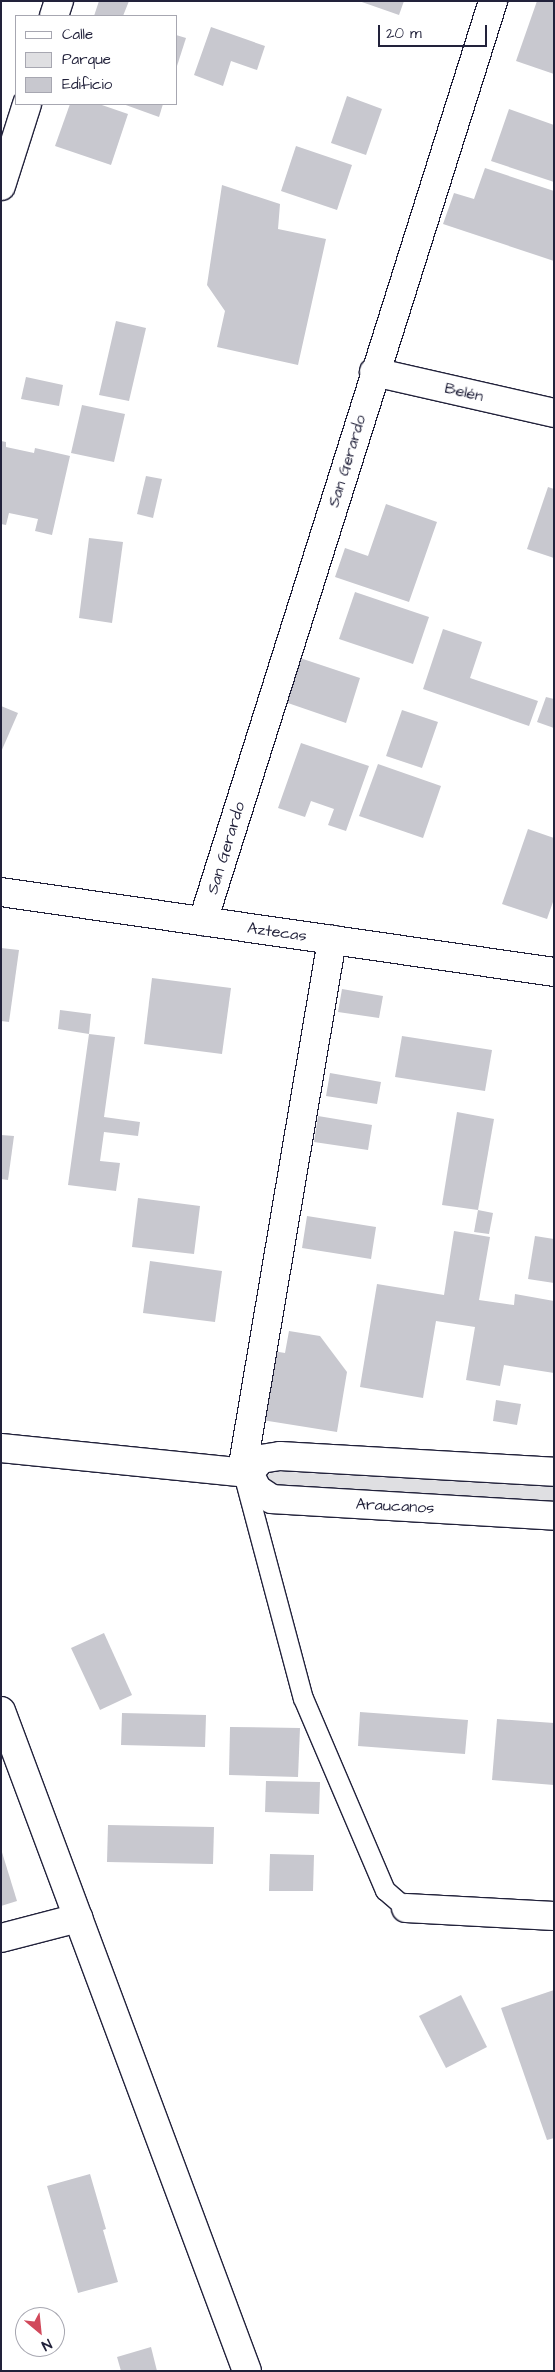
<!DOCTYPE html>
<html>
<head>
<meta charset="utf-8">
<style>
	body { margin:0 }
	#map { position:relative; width:555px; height:2372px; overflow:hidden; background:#fff; font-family:"Architects Daughter",sans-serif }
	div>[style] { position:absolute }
	.green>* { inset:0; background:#dfdfe2 }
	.building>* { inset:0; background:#c8c8cf }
	.roads { filter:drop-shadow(1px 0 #22223b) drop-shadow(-1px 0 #22223b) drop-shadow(0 1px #22223b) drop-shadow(0 -1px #22223b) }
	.service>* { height:19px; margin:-9.5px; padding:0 9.5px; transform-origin:9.5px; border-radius:9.5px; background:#fff }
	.minor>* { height:28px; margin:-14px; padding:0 14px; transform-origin:14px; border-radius:14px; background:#fff }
	.tertiary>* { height:28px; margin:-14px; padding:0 14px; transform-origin:14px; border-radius:14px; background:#fff }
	span { translate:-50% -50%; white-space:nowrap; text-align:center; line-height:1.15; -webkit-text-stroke:5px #fff; paint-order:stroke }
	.street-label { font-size:16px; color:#22223b }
	.frame { position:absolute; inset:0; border:2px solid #22223b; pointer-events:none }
	.legend { position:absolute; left:15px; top:15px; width:162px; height:90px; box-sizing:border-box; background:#fff; border:1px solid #a7a7b1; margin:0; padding:6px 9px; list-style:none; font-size:15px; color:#22223b }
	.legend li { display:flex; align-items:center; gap:10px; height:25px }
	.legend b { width:25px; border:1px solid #a7a7b1 }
	.north { position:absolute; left:15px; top:2307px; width:50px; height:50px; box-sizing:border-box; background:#fff; border:1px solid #a7a7b1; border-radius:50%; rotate:152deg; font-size:14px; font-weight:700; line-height:20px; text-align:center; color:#22223b }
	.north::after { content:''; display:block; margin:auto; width:18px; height:22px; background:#d1495b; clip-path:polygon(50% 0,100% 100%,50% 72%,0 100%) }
	.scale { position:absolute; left:378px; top:25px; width:109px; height:22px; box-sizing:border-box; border:2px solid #22223b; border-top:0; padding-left:6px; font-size:15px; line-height:18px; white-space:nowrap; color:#22223b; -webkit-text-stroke:4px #fff; paint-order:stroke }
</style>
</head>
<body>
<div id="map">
	<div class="green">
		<i style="clip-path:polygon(273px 1471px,554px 1487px,554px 1504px,272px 1487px,267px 1481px,267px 1476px)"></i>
	</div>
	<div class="building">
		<i style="clip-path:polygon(99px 1px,129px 1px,123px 16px,94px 16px)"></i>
		<i style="clip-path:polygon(359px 1px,404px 1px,399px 15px)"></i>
		<i style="clip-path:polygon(537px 1px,554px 1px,554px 74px,516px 61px)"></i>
		<i style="clip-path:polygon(211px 27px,265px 46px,257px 70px,231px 61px,223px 86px,194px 75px)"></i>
		<i style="clip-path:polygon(176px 35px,186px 38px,177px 66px,176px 66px)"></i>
		<i style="clip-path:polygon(347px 96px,382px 109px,366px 155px,331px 143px)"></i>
		<i style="clip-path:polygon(70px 104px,99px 104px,128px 114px,111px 165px,55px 146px)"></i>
		<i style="clip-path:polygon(123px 104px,163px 104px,159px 117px)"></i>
		<i style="clip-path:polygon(509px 109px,554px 125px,554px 182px,491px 161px)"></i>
		<i style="clip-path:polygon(296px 146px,352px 165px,337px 210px,281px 191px)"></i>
		<i style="clip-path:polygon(485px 168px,554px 191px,554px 261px,443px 224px,454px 193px,474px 199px)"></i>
		<i style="clip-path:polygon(222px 185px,280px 204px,278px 229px,326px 239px,298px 365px,217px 347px,225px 311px,207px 285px)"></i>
		<i style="clip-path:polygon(116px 321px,146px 328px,129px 401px,99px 395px)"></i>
		<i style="clip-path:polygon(26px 377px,63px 385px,59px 406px,21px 399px)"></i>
		<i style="clip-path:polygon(82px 405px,125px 414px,114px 462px,71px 453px)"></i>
		<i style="clip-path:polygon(1px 441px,6px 442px,6px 447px,34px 453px,35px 448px,70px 456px,52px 535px,35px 531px,38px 519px,9px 513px,6px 525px,1px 524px)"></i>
		<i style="clip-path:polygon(146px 476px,162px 479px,153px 518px,137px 514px)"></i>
		<i style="clip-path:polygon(548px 487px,554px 489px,554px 558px,527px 549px)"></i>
		<i style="clip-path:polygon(386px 504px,437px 522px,409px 602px,335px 577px,345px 548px,368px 556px)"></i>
		<i style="clip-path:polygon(89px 538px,123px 542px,112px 623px,79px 618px)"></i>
		<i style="clip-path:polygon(355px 592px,429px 617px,413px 664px,339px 639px)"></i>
		<i style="clip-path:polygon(443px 629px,482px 642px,470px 678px,538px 701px,529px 726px,423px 689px)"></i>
		<i style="clip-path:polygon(300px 658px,360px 678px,346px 723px,285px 702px)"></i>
		<i style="clip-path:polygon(546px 697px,554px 699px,554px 728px,537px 722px)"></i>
		<i style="clip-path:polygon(1px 706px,18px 713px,1px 752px)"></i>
		<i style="clip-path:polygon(402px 710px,438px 722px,422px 768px,386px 756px)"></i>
		<i style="clip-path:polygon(301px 743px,369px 766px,346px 831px,328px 825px,334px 809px,311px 801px,305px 817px,278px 808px)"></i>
		<i style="clip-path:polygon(378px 764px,441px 786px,423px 838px,359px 816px)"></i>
		<i style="clip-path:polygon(528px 829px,554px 838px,554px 899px,547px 919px,502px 904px)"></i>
		<i style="clip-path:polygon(1px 948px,19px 950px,9px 1022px,1px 1021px)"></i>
		<i style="clip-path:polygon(152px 978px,231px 988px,222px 1054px,144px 1044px)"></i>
		<i style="clip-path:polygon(342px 989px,383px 996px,379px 1018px,338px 1012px)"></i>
		<i style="clip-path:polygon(60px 1010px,91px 1014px,89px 1034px,115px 1037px,104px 1117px,140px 1122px,138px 1136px,104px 1132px,100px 1161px,120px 1163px,116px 1191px,68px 1185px,89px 1034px,58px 1029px)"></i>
		<i style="clip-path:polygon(402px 1036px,492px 1050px,485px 1091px,395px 1077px)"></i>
		<i style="clip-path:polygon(330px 1073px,381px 1082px,377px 1104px,326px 1096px)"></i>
		<i style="clip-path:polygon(457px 1112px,494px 1119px,478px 1210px,442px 1205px)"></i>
		<i style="clip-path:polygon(318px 1116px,372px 1125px,368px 1150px,314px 1142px)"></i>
		<i style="clip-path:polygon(1px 1135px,14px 1136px,8px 1180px,1px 1179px)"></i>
		<i style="clip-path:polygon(138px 1198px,200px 1206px,194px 1254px,132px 1247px)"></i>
		<i style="clip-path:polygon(478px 1210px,493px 1213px,489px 1234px,474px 1232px)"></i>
		<i style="clip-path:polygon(307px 1216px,376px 1227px,371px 1259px,302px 1248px)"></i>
		<i style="clip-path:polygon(454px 1231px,490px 1237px,479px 1300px,514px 1305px,515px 1294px,554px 1301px,554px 1373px,504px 1365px,500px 1386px,466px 1380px,475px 1327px,436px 1321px,423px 1398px,360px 1387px,377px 1284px,444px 1295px)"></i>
		<i style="clip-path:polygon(535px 1236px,554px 1239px,554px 1283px,528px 1279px)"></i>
		<i style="clip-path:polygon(150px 1261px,222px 1271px,215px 1322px,143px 1313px)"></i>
		<i style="clip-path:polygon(289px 1331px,320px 1336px,347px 1372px,337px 1432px,262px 1420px,273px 1351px,285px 1353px)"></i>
		<i style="clip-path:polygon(496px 1400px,521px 1404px,517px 1425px,493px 1421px)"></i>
		<i style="clip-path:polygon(104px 1633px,132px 1695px,100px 1710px,71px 1648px)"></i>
		<i style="clip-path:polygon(360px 1712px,468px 1720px,465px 1754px,358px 1746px)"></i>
		<i style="clip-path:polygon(122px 1713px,206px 1715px,205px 1747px,121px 1745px)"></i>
		<i style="clip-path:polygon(497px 1719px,554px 1723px,554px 1785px,492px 1780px)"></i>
		<i style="clip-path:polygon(230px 1727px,300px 1728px,298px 1777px,229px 1775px)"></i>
		<i style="clip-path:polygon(266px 1781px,320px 1782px,319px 1814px,265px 1812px)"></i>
		<i style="clip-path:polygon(108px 1825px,214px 1827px,213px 1864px,107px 1862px)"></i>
		<i style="clip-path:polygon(1px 1849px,17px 1901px,1px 1906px)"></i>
		<i style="clip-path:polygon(270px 1854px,314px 1855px,313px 1891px,269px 1891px)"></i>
		<i style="clip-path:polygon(554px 1990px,554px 2138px,547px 2140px,501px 2008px)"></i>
		<i style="clip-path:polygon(461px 1995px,487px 2047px,446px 2068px,419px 2016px)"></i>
		<i style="clip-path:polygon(90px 2174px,106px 2229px,103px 2230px,118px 2282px,78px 2293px,47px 2186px)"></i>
		<i style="clip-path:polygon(151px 2347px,157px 2371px,121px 2371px,117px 2357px)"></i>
	</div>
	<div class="roads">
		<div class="service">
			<i style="left:244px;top:1477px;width:229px;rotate:75.1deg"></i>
			<i style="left:303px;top:1698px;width:209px;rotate:66.9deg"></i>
			<i style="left:385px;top:1890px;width:28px;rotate:41deg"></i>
		</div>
		<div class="minor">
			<i style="left:54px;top:16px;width:16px;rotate:-72deg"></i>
			<i style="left:1px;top:186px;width:86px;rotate:-72.4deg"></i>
			<i style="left:374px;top:372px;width:185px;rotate:12.8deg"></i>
			<i style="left:1px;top:892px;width:559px;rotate:8.23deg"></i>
			<i style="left:203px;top:921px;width:965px;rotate:-72.5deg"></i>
			<i style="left:242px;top:1471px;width:539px;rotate:-80.38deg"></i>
			<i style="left:1px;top:1711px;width:704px;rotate:69.56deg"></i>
			<i style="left:406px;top:1908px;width:148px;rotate:3.1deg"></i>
			<i style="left:1px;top:1938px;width:80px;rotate:-14.6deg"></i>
		</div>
		<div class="tertiary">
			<i style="left:1px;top:1448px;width:249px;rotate:5.8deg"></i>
			<i style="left:249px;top:1473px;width:18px;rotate:63deg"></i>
			<i style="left:257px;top:1489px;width:18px;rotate:34deg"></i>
			<i style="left:272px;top:1499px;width:283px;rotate:3.4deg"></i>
			<i style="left:249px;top:1473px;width:18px;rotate:-49deg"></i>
			<i style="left:261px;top:1459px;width:19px;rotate:-9deg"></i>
			<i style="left:280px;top:1456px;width:274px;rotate:3.3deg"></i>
		</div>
	</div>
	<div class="street-label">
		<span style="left:464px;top:392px;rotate:13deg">Belén</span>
		<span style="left:347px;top:461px;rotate:-73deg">San Gerardo</span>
		<span style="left:226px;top:848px;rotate:-73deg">San Gerardo</span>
		<span style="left:277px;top:932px;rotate:8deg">Aztecas</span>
		<span style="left:395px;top:1506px;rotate:3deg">Araucanos</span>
	</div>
	<div class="frame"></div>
	<ul class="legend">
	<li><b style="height:6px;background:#fff"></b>Calle</li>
	<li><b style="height:14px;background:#dfdfe2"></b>Parque</li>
	<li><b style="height:14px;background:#c8c8cf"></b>Edificio</li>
	</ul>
	<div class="north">N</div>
	<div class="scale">20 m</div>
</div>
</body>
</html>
